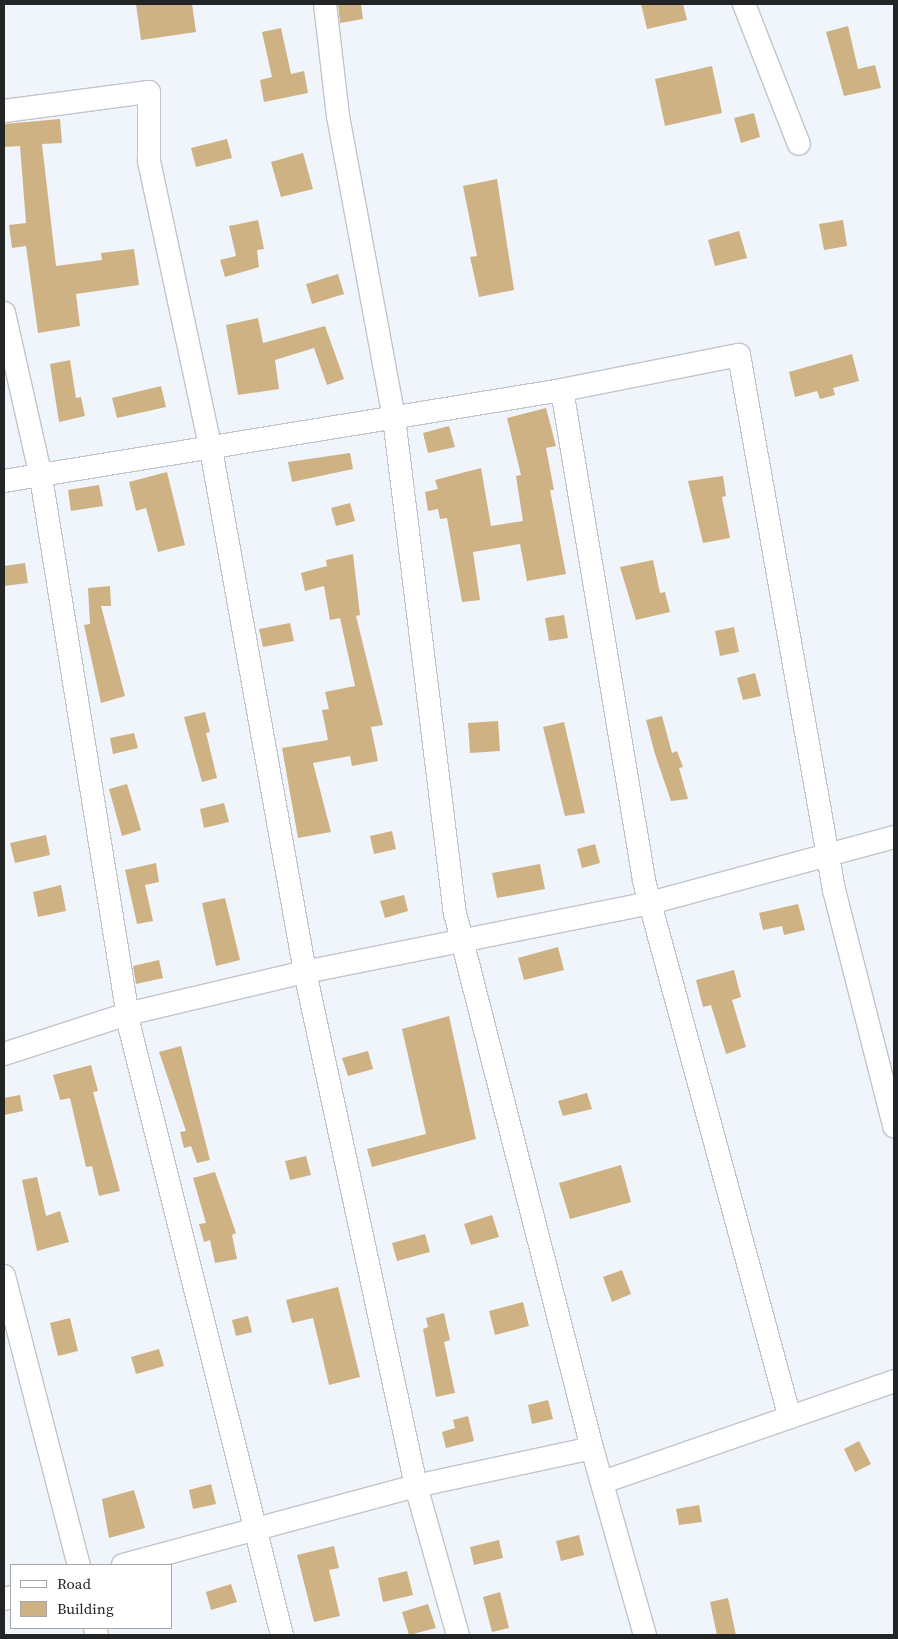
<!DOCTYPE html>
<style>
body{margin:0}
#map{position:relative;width:898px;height:1639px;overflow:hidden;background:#f0f4fb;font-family:"Source Serif 4",serif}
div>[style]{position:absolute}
.building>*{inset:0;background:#cfb283}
.roads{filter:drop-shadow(1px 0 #c1c5cb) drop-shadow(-1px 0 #c1c5cb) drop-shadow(0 1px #c1c5cb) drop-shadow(0 -1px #c1c5cb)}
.minor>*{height:22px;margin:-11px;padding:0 11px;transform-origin:11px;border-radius:11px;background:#fff}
span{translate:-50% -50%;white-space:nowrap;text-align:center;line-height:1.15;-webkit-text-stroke:5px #fff;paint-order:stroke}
.frame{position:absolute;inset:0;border:5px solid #222426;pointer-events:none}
.legend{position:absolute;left:10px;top:1564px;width:162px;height:65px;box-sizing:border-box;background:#fff;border:1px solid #a7a7a8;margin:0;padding:6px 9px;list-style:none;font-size:15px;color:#222426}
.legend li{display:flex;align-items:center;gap:10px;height:25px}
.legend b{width:25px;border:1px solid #a7a7a8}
</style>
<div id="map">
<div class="building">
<div style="clip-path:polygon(136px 4px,192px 4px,196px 32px,141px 40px)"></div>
<div style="clip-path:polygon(338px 4px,361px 4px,363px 19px,340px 23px)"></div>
<div style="clip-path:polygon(641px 4px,683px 4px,687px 20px,647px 29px)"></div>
<div style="clip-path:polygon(848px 26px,858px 69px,875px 65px,881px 88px,844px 96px,826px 32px)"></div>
<div style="clip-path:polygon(281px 28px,291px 74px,304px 71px,308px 93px,264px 102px,260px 80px,272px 77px,262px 32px)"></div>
<div style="clip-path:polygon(712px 66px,722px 113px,665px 126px,655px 79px)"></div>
<div style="clip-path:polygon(754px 113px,760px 137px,741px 143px,734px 118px)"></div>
<div style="clip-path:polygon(60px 119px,62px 143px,42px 144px,56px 266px,102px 260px,101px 253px,134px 249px,139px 285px,76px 294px,80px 326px,38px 333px,26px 246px,12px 248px,9px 225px,26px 223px,20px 146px,4px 147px,4px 124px)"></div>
<div style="clip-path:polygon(227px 139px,232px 158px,196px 167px,191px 148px)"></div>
<div style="clip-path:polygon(303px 153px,313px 189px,281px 197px,271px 162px)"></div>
<div style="clip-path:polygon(497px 179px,514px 290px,479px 297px,470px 257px,477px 256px,463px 186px)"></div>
<div style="clip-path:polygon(258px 220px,264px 249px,257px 250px,259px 267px,225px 277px,220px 260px,236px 256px,229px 226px)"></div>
<div style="clip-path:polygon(843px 220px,847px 246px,824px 250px,819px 224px)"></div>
<div style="clip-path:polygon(739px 231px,747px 258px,715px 266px,708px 240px)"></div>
<div style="clip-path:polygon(338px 274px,344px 294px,312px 304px,306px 284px)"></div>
<div style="clip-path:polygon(258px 318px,263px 343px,325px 326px,344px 379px,327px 385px,314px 348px,275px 360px,279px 389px,238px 395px,226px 325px)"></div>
<div style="clip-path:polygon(852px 354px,859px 381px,833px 388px,835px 395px,820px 399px,817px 391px,795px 397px,789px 372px)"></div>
<div style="clip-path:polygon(70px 360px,76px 398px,81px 397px,85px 416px,59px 422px,50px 364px)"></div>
<div style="clip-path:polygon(161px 386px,166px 407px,117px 418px,112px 398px)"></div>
<div style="clip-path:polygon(546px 408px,556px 446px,546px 448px,554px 490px,550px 490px,566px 574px,527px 581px,520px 544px,473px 552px,480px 600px,462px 602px,447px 518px,440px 519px,438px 509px,428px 511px,425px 492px,438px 489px,435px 480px,481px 468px,491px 526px,523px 521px,516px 476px,521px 475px,507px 418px)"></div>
<div style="clip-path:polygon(449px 426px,455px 447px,428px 453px,423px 433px)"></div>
<div style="clip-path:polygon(350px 453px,353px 469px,292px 482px,288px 462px)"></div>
<div style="clip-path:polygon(167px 472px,185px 545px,158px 552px,146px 508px,136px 511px,129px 482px)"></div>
<div style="clip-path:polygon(723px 476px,726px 496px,722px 497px,730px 538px,703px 543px,688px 481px)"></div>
<div style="clip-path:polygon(99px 485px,103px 506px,71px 511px,68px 490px)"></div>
<div style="clip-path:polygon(350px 503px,355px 521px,336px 526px,331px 508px)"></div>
<div style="clip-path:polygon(353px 554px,360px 615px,356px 616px,383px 725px,371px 727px,378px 761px,352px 766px,350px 756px,313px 763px,331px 832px,298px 838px,282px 748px,328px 740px,322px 710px,329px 709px,325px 692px,355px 686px,340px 618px,330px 620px,324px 586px,305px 591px,301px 573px,327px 566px,326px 560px)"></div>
<div style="clip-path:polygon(653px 560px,660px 593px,665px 592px,670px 612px,636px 620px,620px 567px)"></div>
<div style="clip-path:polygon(25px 563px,28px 583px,4px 586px,4px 566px)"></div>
<div style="clip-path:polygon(110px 586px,111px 606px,101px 606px,125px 696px,101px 703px,84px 625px,90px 624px,88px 588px)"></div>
<div style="clip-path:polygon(564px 615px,568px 638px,549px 641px,545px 618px)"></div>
<div style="clip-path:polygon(290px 623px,294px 641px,263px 647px,259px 629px)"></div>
<div style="clip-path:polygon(734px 627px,739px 652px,720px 656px,715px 631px)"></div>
<div style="clip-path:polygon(755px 673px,761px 696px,743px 700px,737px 678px)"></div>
<div style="clip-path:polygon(205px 712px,210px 732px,206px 733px,217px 778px,202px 782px,184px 717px)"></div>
<div style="clip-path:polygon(662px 716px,672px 753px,677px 751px,683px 767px,679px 768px,688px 799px,671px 801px,655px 754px,646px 720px)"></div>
<div style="clip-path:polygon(498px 721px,500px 751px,470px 753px,468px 723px)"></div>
<div style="clip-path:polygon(564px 722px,585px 813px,565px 816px,543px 727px)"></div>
<div style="clip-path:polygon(134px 733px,138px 748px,113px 754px,110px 738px)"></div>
<div style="clip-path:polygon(127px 784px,141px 830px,122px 836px,109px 789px)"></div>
<div style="clip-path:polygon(224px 803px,229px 822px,204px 828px,200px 809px)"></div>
<div style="clip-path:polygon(392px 831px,396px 849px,374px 854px,370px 836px)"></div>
<div style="clip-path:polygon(46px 835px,50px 855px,15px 863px,10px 843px)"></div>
<div style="clip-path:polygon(595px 844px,600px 863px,582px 868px,577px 849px)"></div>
<div style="clip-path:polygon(156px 863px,159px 882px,145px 885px,153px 921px,137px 924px,125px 870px)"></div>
<div style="clip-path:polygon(540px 864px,545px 889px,497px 898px,492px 873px)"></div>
<div style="clip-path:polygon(61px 885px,66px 911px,38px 917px,33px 892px)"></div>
<div style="clip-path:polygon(404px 895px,408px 911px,385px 918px,380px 901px)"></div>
<div style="clip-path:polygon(225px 898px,240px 960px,216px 966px,202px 903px)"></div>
<div style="clip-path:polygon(798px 904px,805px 930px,784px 935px,782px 926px,763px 930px,759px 913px)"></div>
<div style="clip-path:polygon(558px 947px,564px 970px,524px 980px,518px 958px)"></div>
<div style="clip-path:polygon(159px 960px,163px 978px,136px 984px,133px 966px)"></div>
<div style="clip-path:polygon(734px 970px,741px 997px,732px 1000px,746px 1047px,726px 1054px,711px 1005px,703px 1007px,696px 980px)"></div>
<div style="clip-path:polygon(449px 1016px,476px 1139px,372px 1167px,367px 1149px,426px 1134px,402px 1029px)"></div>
<div style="clip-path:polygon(181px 1046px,210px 1160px,197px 1163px,191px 1146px,184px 1148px,180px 1132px,186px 1131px,159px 1052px)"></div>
<div style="clip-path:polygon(368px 1051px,373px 1069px,348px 1076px,342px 1058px)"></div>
<div style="clip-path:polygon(91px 1065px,98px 1091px,93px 1092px,120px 1191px,99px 1196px,92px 1166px,86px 1167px,70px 1098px,60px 1100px,53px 1075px)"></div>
<div style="clip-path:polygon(587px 1093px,592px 1109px,563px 1116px,558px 1101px)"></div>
<div style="clip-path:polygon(20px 1095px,23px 1111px,4px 1115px,4px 1098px)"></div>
<div style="clip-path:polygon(306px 1156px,311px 1175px,290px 1180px,285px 1161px)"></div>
<div style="clip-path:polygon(621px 1165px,631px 1202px,570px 1219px,559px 1183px)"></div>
<div style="clip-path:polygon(215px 1172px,236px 1233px,232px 1235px,237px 1259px,215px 1263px,210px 1240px,204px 1242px,199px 1224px,206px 1223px,193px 1178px)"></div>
<div style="clip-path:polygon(37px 1177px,46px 1216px,60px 1211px,69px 1242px,37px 1251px,22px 1180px)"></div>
<div style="clip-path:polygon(492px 1215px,499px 1237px,471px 1245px,464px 1224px)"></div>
<div style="clip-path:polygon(425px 1234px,430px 1252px,397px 1261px,392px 1243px)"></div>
<div style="clip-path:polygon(622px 1270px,631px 1294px,612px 1302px,603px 1277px)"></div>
<div style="clip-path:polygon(338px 1287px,360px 1377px,329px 1385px,313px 1318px,292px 1323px,286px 1300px)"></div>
<div style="clip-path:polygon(523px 1302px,529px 1326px,495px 1335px,489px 1311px)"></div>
<div style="clip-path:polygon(444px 1313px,450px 1340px,444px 1342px,455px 1393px,436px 1397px,423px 1329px,428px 1327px,426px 1318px)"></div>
<div style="clip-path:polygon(248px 1316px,252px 1332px,236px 1336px,232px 1320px)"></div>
<div style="clip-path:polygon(70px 1318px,78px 1351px,58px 1356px,50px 1323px)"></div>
<div style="clip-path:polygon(159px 1349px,164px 1366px,136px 1374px,131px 1357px)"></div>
<div style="clip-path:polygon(548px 1400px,553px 1419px,532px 1424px,528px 1405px)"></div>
<div style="clip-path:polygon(468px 1416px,474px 1441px,446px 1448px,442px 1432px,455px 1428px,453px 1420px)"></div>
<div style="clip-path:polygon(859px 1441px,871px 1464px,855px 1472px,844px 1449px)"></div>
<div style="clip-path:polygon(211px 1484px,216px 1504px,193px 1509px,189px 1490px)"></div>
<div style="clip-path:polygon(134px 1490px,145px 1528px,109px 1538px,102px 1499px)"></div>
<div style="clip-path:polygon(699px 1505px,702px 1522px,679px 1525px,676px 1509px)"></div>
<div style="clip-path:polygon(579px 1535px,584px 1555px,561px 1561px,556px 1541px)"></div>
<div style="clip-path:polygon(499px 1540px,503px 1558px,474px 1565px,470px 1547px)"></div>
<div style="clip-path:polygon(334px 1546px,339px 1568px,329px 1570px,340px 1616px,314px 1622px,297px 1555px)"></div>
<div style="clip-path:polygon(407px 1571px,413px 1595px,383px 1602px,378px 1578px)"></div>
<div style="clip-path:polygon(231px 1584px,237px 1602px,211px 1610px,206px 1592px)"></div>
<div style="clip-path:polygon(500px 1592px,509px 1628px,492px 1632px,483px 1597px)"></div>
<div style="clip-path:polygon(728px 1598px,736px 1635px,717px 1635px,710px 1602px)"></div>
<div style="clip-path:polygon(428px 1604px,436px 1628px,409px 1635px,402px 1612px)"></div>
</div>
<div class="roads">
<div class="minor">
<div style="left:325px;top:4px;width:113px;rotate:83.4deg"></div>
<div style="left:338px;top:116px;width:307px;rotate:79.5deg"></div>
<div style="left:394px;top:418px;width:499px;rotate:83deg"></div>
<div style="left:455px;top:913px;width:552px;rotate:75.64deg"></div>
<div style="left:592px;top:1448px;width:194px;rotate:74.2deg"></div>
<div style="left:744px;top:4px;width:150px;rotate:68.6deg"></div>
<div style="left:4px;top:111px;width:146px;rotate:-7.5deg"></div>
<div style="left:149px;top:92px;width:69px;rotate:90deg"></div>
<div style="left:149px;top:161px;width:295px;rotate:77.9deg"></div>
<div style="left:211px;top:449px;width:531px;rotate:79.81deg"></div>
<div style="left:305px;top:972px;width:526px;rotate:77.81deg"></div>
<div style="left:416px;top:1486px;width:155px;rotate:74.3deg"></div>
<div style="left:4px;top:313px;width:168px;rotate:77.3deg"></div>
<div style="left:41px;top:477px;width:559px;rotate:80.84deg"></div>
<div style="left:130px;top:1029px;width:625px;rotate:75.92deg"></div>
<div style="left:562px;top:390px;width:498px;rotate:80.5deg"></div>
<div style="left:644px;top:881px;width:556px;rotate:74.79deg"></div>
<div style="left:4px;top:481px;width:565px;rotate:-9.26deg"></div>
<div style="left:562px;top:390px;width:180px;rotate:-11.2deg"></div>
<div style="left:739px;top:355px;width:543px;rotate:79.93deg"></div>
<div style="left:834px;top:890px;width:244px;rotate:75.7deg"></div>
<div style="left:4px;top:1054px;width:129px;rotate:-18deg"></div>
<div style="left:127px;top:1014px;width:183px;rotate:-13.3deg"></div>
<div style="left:305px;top:972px;width:352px;rotate:-11.3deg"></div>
<div style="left:650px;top:903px;width:253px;rotate:-15.1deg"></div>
<div style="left:4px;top:1276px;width:299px;rotate:75.5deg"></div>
<div style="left:603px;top:1482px;width:308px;rotate:-19.1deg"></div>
<div style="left:123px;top:1565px;width:303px;rotate:-15.1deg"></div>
<div style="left:416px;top:1486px;width:180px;rotate:-12.2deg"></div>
<div style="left:4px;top:1599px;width:7px;rotate:-16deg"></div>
<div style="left:95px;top:1628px;width:7px;rotate:74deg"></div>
</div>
</div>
<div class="frame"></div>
<ul class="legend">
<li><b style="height:6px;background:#fff"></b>Road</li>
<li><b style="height:14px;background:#cfb283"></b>Building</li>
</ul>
</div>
